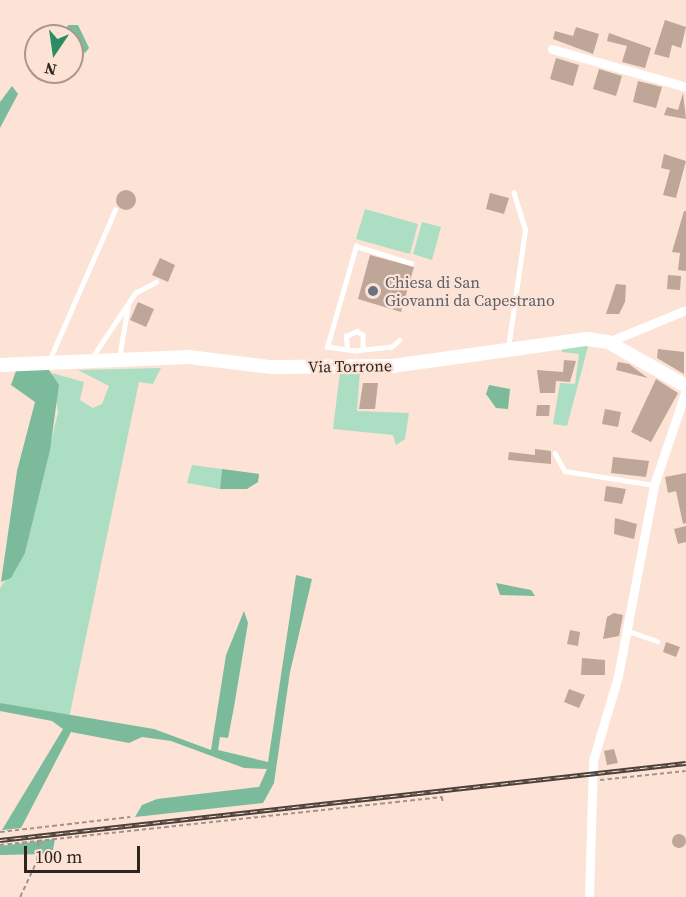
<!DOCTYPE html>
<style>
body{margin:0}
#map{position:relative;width:686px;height:897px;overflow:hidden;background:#fce3d5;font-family:"Source Serif 4",serif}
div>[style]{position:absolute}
.green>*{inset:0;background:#acdec3}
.forest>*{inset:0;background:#7bba9a}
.building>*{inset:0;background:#bea699}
.round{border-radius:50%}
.path>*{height:1.5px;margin-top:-0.75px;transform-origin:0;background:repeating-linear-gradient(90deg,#a59389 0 4.5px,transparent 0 7.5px)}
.service>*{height:4.5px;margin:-2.25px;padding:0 2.25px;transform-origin:2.25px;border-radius:2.25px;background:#fff}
.minor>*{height:9px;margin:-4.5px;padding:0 4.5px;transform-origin:4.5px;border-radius:4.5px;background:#fff}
.secondary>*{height:14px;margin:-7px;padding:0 7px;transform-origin:7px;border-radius:7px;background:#fff}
.rail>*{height:4.5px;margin-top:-2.25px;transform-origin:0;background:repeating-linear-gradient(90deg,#fce3d5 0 7px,#4c413a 0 14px);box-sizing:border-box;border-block:2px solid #4c413a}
.dots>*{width:16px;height:16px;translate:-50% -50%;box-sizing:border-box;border:3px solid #fce3d5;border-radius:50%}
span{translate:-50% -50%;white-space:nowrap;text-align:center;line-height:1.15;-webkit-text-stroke:4.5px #fce3d5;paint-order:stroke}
.worship-label{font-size:16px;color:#5b616d}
.left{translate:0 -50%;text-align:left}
.street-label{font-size:16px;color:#2e2520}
.north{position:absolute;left:24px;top:24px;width:60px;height:60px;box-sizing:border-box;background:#fce3d5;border:2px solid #aa978d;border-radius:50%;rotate:193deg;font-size:16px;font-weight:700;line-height:24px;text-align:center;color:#2e2520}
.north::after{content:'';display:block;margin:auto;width:21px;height:27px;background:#2d8c64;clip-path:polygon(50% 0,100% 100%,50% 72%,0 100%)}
.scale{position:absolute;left:24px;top:846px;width:116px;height:27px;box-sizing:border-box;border:3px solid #2e2520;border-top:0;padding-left:8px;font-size:18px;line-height:21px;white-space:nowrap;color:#2e2520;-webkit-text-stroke:4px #fce3d5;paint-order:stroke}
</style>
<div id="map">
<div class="green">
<div style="clip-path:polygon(365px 209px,418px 224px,410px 254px,356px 239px)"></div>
<div style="clip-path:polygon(422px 222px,441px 227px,432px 260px,413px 254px)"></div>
<div style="clip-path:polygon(589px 343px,567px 426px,553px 424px,560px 383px,575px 384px,579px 354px,562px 352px,563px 344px)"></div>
<div style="clip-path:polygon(161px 368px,153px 384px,139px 382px,69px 718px,0 703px,0 588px,25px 553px,58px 412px,52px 373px,84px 382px,80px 400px,93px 408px,102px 404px,109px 386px,78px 370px)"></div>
<div style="clip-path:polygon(360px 371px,357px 411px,409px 413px,405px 439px,396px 445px,393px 435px,333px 429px,340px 372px)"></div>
<div style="clip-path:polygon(192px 465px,222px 469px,220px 489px,187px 483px)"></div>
</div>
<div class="forest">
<div style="clip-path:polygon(68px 25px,78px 25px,89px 48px,85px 53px,72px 43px,72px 36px,64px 36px)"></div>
<div style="clip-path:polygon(12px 86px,18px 94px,0 128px,0 102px)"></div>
<div style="clip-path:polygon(47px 367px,59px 385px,50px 450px,25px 553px,11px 578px,1px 582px,17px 471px,35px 402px,11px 385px,17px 368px)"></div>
<div style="clip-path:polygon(489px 385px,510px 389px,508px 409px,496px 408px,486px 394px)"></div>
<div style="clip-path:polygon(222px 469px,259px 474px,258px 482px,247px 489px,220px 489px)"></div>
<div style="clip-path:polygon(296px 575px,312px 579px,290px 672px,274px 783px,263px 803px,135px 817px,142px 805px,157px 799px,259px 787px,267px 769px,244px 768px,171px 741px,142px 737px,129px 743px,71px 732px,21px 828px,2px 830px,63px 729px,52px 721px,0 711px,0 703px,154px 729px,211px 750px,226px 655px,244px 611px,248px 623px,234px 707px,228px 738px,220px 737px,218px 750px,268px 762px)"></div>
<div style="clip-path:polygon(496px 583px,531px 590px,535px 596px,500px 595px)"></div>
<div style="clip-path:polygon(55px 839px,53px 850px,44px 854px,0 855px,0 846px)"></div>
</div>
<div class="building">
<div style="clip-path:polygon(665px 20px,686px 27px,681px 48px,672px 45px,669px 58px,654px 54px)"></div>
<div style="clip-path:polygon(576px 27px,599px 34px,593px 54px,553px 39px,555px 31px,573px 36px)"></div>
<div style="clip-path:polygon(609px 33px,651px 48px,645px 68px,622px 62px,627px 46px,607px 41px)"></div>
<div style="clip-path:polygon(556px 58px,579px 65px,573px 86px,550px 79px)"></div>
<div style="clip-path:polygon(599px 69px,622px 76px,616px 96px,593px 89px)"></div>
<div style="clip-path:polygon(638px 81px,662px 87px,656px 108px,633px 102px)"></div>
<div style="clip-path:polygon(683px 93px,686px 119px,664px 115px,667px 107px,678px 110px)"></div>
<div style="clip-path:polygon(664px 154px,686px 161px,676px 198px,663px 195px,670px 170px,661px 168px)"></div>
<div class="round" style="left:116px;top:190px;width:20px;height:20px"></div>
<div style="clip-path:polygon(490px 193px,509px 198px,504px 214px,486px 209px)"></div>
<div style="clip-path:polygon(684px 211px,686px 211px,686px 271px,678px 270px,680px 253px,672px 252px)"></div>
<div style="clip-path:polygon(370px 255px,414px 267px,401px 312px,358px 299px)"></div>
<div style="clip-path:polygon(160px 258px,175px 265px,168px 282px,152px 275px)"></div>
<div style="clip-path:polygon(668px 275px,681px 276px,680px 290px,667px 289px)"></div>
<div style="clip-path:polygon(616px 284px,626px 285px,625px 302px,619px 314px,606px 314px)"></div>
<div style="clip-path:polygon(138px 302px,154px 309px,146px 327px,130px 320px)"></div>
<div style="clip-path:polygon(658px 349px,684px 352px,684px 374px,657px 358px)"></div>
<div style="clip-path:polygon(564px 360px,576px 361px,570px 382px,556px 381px,555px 393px,540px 393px,537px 370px,563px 372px)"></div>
<div style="clip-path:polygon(618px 362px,629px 364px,648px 378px,616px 370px)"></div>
<div style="clip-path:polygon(656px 379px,678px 393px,651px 442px,631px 432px)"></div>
<div style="clip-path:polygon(363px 383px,378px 383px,375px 409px,359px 409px)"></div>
<div style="clip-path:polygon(537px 405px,550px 405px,549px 416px,536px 416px)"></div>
<div style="clip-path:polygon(605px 409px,621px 412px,618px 427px,602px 424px)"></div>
<div style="clip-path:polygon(535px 449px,551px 451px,551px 464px,508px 460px,509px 452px,535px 455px)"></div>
<div style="clip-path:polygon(613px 457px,649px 461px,646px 477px,611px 473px)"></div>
<div style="clip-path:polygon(686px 473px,686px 523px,683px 524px,676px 491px,668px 493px,665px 477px)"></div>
<div style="clip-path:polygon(606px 486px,626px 489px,622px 504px,604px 501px)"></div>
<div style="clip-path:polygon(615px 518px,637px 524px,634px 539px,614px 534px)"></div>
<div style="clip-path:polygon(686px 526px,686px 542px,678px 544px,674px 529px)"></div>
<div style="clip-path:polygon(614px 613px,623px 615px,619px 636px,603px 639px,607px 617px)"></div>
<div style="clip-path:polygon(570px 630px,580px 632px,578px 646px,567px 644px)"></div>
<div style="clip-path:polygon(666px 642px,680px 647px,676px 657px,663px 652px)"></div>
<div style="clip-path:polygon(582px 658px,605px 660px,605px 675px,581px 675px)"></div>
<div style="clip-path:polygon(569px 689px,585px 695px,579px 708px,564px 702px)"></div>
<div style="clip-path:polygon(614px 749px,618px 763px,607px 765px,604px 751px)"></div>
<div class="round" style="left:672px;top:834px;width:14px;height:14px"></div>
</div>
<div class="path">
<div style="left:600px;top:780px;width:86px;rotate:-6deg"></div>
<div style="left:0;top:832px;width:131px;rotate:-6.6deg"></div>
<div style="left:0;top:845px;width:445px;rotate:-6.2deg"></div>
<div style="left:442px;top:797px;width:5px;rotate:79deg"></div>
<div style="left:20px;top:897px;width:40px;rotate:-65deg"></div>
<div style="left:37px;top:861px;width:20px;rotate:-87deg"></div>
</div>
<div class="service">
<div style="left:400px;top:340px;width:11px;rotate:139deg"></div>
<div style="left:392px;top:347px;width:37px;rotate:174deg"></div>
<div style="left:355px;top:351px;width:28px;rotate:-172deg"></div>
<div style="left:327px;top:347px;width:105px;rotate:-74deg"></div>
<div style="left:356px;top:246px;width:58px;rotate:17.2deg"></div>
<div style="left:347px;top:348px;width:12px;rotate:-95deg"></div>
<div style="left:346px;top:336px;width:12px;rotate:-24deg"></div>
<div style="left:357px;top:331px;width:7px;rotate:34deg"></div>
<div style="left:363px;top:335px;width:13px;rotate:90deg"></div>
<div style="left:508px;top:348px;width:119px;rotate:-81.8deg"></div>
<div style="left:525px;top:230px;width:39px;rotate:-107deg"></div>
<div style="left:119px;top:358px;width:54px;rotate:-80.4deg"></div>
<div style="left:91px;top:359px;width:79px;rotate:-56.3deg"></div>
<div style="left:135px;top:293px;width:24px;rotate:-28deg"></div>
<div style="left:49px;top:361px;width:165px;rotate:-66.4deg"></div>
<div style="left:555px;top:453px;width:21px;rotate:61deg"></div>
<div style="left:565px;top:471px;width:90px;rotate:8.9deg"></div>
<div style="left:628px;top:631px;width:31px;rotate:19deg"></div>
</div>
<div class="minor">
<div style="left:552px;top:49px;width:139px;rotate:15.8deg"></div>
<div style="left:608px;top:342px;width:84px;rotate:-22.3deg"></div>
<div style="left:589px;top:897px;width:136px;rotate:-88.3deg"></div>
<div style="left:593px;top:761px;width:89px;rotate:-73.6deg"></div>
<div style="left:618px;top:676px;width:194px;rotate:-79.3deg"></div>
<div style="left:654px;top:485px;width:100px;rotate:-71.4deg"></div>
</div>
<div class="secondary">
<div style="left:0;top:365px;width:189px;rotate:-2.4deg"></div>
<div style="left:189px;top:357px;width:83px;rotate:7deg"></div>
<div style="left:271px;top:367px;width:121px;rotate:-0.5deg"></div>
<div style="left:392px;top:366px;width:197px;rotate:-7.9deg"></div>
<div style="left:587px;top:339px;width:21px;rotate:8deg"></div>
<div style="left:608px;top:342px;width:90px;rotate:29.4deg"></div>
</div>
<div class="rail">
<div style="left:0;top:840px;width:690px;rotate:-6.4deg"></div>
</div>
<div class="dots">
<div style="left:373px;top:291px;background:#6b7280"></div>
</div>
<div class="worship-label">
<span class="left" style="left:385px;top:291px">Chiesa di San<br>Giovanni da Capestrano</span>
</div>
<div class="street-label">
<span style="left:350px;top:366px;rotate:-1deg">Via Torrone</span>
</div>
<div class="north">N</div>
<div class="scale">100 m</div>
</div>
